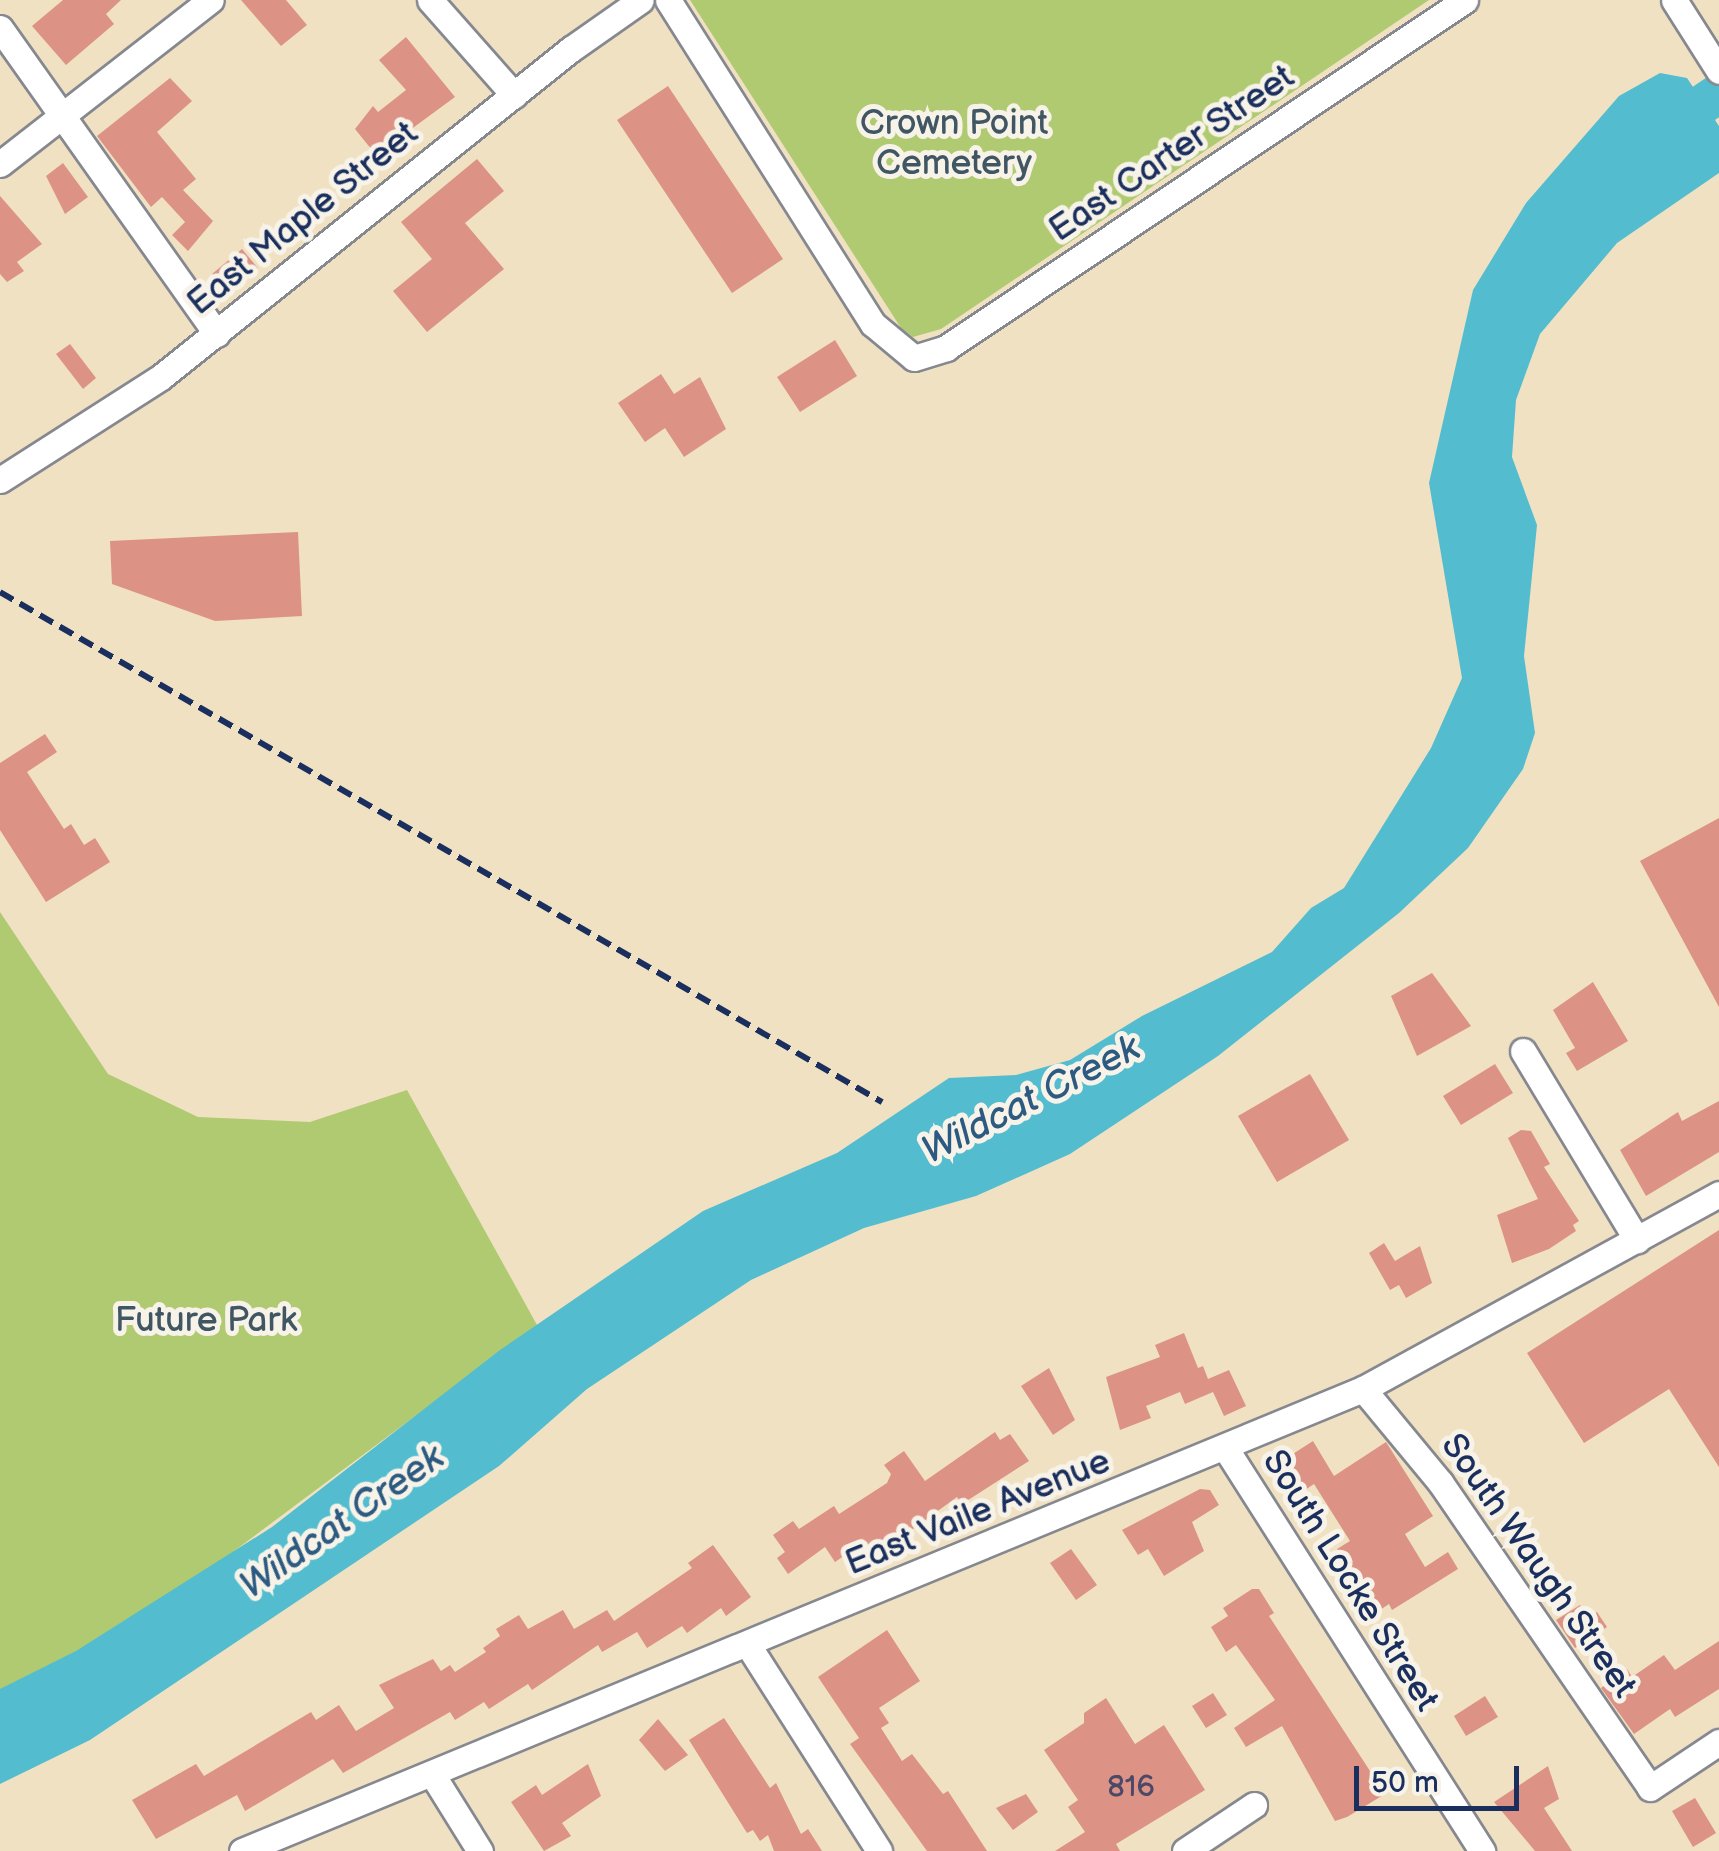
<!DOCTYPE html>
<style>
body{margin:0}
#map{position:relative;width:1719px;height:1851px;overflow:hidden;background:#f0e1c3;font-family:"Balsamiq Sans",sans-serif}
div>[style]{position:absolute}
.green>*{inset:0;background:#afca71}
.water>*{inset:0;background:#53bdcf}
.river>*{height:40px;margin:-20px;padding:0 20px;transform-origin:20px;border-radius:20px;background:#53bdcf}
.building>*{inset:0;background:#dc9385}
.roads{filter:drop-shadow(2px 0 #868890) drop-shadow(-2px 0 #868890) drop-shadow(0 2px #868890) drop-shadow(0 -2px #868890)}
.minor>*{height:25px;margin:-12.5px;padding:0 12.5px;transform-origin:12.5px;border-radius:12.5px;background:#fff}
.rail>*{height:6px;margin-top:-3px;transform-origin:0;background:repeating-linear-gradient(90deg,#1b2f5e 0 15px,transparent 0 23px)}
span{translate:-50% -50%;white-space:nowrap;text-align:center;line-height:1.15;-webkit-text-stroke:10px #f7f3e8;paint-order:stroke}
.number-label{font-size:30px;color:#4b4868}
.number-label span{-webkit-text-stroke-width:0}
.park-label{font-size:35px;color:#405663}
.street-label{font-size:35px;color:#1b2f5e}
.water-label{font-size:38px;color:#2c5a80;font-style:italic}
.scale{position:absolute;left:1354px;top:1766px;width:165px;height:45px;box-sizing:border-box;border:5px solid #1b2f5e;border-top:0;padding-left:12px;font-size:30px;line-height:35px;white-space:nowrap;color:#1b2f5e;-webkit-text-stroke:8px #f7f3e8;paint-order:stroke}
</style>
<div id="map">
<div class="green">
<div style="clip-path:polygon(690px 0,1429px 0,941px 329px,913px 337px,901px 328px)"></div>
<div style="clip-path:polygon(0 912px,108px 1074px,198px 1117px,310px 1122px,407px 1090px,537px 1325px,88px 1660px,0 1690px)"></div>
</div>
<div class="water">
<div style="clip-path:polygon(1660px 73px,1687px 78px,1719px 126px,1719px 173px,1617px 243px,1540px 334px,1516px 400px,1512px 457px,1537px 525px,1524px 656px,1535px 733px,1523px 769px,1468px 848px,1399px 913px,1218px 1056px,1070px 1154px,976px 1196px,864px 1228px,751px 1280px,587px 1389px,499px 1466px,90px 1740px,0 1784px,0 1689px,76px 1651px,272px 1527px,500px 1350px,703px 1211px,837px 1153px,949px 1078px,1016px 1075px,1070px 1060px,1142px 1016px,1272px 952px,1311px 908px,1344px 888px,1431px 748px,1462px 678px,1429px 483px,1473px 290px,1526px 203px,1619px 96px)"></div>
</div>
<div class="river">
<div style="left:1660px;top:133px;width:71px;rotate:-34.1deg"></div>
</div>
<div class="building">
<div style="clip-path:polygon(63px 0,121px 0,106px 14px,114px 24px,66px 65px,32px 26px)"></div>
<div style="clip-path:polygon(241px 0,286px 0,307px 25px,281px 46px)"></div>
<div style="clip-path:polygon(406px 37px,455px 97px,376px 155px,355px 129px,373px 106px,378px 112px,406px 90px,379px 60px)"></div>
<div style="clip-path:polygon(170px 78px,192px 101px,157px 132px,196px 179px,183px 190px,213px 221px,188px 251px,172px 235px,185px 222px,162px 197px,151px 207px,97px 136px)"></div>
<div style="clip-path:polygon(668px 86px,783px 259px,732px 293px,617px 120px)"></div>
<div style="clip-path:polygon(477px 159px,504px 191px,465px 223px,504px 269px,427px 332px,393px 291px,432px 259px,401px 222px)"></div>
<div style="clip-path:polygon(63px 163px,88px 197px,65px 214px,46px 176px)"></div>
<div style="clip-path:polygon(0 196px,42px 244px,17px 262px,24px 271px,7px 282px,0 274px)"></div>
<div style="clip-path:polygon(242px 249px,258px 268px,228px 293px,212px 274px)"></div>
<div style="clip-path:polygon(835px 340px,857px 376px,800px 412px,777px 377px)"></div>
<div style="clip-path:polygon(70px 344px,96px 378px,83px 389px,56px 354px)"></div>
<div style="clip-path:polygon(661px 374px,674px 394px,700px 377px,726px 429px,684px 457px,665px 428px,645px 442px,618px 403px)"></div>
<div style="clip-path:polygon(298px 532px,302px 616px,215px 621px,112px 584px,110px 541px)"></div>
<div style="clip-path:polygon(45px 734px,57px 752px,27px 772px,64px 829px,71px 824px,84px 845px,95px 838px,110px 862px,46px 902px,0 830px,0 763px)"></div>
<div style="clip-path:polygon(1719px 818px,1719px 1007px,1640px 861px)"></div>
<div style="clip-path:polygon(1432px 973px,1471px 1026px,1417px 1056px,1391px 996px)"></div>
<div style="clip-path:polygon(1593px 982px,1628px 1041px,1577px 1071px,1566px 1053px,1575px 1048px,1553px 1010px)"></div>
<div style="clip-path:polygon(1495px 1064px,1513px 1093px,1461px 1125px,1443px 1096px)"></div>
<div style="clip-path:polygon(1310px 1074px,1349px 1140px,1277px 1182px,1238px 1116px)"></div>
<div style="clip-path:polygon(1719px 1101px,1719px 1152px,1646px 1196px,1620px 1150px,1678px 1112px,1682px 1121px)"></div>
<div style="clip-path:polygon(1521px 1130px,1531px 1131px,1550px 1164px,1544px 1167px,1579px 1221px,1573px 1225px,1576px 1231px,1549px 1249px,1512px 1263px,1497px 1215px,1538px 1199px,1508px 1138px)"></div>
<div style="clip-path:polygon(1719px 1230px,1719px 1467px,1669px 1389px,1584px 1443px,1527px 1353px)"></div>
<div style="clip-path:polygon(1384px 1243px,1395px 1261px,1420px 1246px,1432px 1283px,1406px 1298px,1399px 1285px,1390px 1290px,1369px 1253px)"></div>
<div style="clip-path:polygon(1184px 1333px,1198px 1368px,1203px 1366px,1208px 1379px,1229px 1370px,1246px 1406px,1224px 1416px,1213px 1392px,1185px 1404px,1180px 1392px,1146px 1406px,1151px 1418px,1120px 1430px,1106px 1377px,1160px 1357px,1155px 1345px)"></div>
<div style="clip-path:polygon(1049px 1368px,1075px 1420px,1053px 1435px,1021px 1386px)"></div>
<div style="clip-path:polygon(995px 1432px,1000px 1440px,1010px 1434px,1029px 1461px,962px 1504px,957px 1497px,876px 1556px,866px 1541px,835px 1562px,825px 1547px,788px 1574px,777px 1558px,785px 1552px,773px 1535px,793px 1521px,799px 1529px,834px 1506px,839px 1514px,887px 1483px,891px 1474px,884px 1465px,904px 1451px,925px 1481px)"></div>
<div style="clip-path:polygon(1313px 1441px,1334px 1476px,1386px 1442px,1433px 1516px,1405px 1534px,1425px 1567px,1448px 1552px,1458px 1569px,1392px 1610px,1389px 1604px,1377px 1612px,1337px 1549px,1350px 1541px,1314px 1484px,1290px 1500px,1271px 1468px)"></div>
<div style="clip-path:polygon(1200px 1489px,1210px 1490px,1219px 1505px,1192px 1522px,1204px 1551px,1164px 1576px,1148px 1549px,1138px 1555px,1122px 1530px)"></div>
<div style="clip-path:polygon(713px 1545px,751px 1597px,726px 1616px,721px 1608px,687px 1633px,682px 1626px,647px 1648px,637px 1632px,602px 1652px,598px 1645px,532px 1690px,528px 1684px,489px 1709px,484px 1702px,455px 1720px,450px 1712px,343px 1773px,333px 1759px,245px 1811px,237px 1795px,156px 1839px,132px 1800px,196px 1764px,204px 1776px,311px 1712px,316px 1720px,339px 1705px,356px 1731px,394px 1708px,379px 1685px,433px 1659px,441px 1671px,450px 1665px,455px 1672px,486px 1652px,483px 1648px,500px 1636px,496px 1629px,519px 1615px,528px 1629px,563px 1610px,574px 1629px,607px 1610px,614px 1621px,692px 1568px,688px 1563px)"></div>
<div style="clip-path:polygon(1071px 1549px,1097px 1585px,1076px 1600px,1050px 1563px)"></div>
<div style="clip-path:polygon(1252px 1589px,1259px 1589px,1274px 1613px,1269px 1616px,1385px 1794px,1347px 1817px,1335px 1821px,1282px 1726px,1246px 1747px,1234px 1728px,1275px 1700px,1236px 1645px,1226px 1652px,1211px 1627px,1228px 1616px,1223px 1608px)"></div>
<div style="clip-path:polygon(1580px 1605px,1589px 1618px,1597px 1612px,1607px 1627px,1575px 1648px,1556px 1620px)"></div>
<div style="clip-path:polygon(887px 1630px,920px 1681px,879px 1708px,889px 1723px,881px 1728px,902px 1761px,912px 1754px,943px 1794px,948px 1791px,987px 1851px,927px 1851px,850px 1744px,859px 1738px,818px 1677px)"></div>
<div style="clip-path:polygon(1719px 1641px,1719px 1689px,1675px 1717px,1670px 1709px,1634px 1734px,1601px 1688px,1627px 1669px,1632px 1677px,1664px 1655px,1675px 1670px)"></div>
<div style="clip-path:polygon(1213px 1693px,1227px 1715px,1206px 1728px,1192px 1706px)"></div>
<div style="clip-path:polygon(1485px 1696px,1498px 1717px,1466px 1736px,1454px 1716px)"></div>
<div style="clip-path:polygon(1106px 1698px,1135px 1744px,1164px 1725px,1205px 1790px,1116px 1844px,1120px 1851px,1055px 1851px,1085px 1832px,1068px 1807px,1078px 1800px,1044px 1750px,1084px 1723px,1084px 1713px)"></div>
<div style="clip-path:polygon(724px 1718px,770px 1788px,776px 1783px,801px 1834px,808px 1829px,822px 1851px,774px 1851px,768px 1835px,760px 1841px,753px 1830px,747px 1833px,689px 1740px)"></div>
<div style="clip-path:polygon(658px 1719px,688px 1755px,665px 1771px,639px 1740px)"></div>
<div style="clip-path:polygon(588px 1764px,601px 1796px,562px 1823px,571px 1836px,544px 1851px,511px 1802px,536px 1785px,542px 1795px)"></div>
<div style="clip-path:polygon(1548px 1766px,1559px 1799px,1544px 1808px,1572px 1851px,1535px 1851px,1494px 1802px)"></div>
<div style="clip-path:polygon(1026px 1794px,1038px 1812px,1013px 1830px,996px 1808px)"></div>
<div style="clip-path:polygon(1695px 1798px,1716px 1833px,1693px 1847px,1672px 1811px)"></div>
</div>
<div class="roads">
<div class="minor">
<div style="left:430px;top:0;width:127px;rotate:48.5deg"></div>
<div style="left:668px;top:0;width:383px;rotate:57.7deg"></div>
<div style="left:873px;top:324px;width:53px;rotate:39.7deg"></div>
<div style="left:914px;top:358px;width:34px;rotate:-17deg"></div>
<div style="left:946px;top:348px;width:625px;rotate:-33.84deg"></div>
<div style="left:1674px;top:0;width:84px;rotate:57.6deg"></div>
<div style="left:0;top:28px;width:375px;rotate:54.7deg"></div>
<div style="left:0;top:164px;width:267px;rotate:-37.9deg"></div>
<div style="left:0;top:480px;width:191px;rotate:-32.6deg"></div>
<div style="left:161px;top:377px;width:525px;rotate:-38.66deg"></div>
<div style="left:571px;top:49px;width:85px;rotate:-35deg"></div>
<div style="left:1523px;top:1051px;width:221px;rotate:58.9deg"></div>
<div style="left:1363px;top:1389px;width:121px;rotate:50.4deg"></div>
<div style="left:1440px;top:1482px;width:371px;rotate:55.5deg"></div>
<div style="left:1650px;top:1788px;width:83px;rotate:-33.7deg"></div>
<div style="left:1226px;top:1449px;width:477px;rotate:57.5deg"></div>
<div style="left:748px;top:1645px;width:244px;rotate:57.5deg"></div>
<div style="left:432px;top:1774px;width:91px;rotate:58.1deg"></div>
<div style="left:242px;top:1851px;width:1212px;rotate:-22.4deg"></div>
<div style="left:1363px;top:1389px;width:406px;rotate:-28.7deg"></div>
<div style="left:1185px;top:1851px;width:83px;rotate:-33.7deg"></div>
</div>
</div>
<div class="rail">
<div style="left:0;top:592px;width:1019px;rotate:30.04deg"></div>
</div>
<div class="number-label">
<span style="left:1131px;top:1787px">816</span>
</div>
<div class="park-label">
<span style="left:954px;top:144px">Crown Point<br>Cemetery</span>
<span style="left:206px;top:1321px">Future Park</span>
</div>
<div class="street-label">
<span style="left:1172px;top:154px;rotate:-34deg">East Carter Street</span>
<span style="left:303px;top:219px;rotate:-39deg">East Maple Street</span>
<span style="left:978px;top:1513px;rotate:-22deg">East Vaile Avenue</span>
<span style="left:1538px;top:1566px;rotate:55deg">South Waugh Street</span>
<span style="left:1350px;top:1581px;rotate:58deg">South Locke Street</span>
</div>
<div class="water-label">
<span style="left:1031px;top:1100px;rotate:-27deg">Wildcat Creek</span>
<span style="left:342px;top:1522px;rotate:-35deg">Wildcat Creek</span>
</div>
<div class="scale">50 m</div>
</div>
